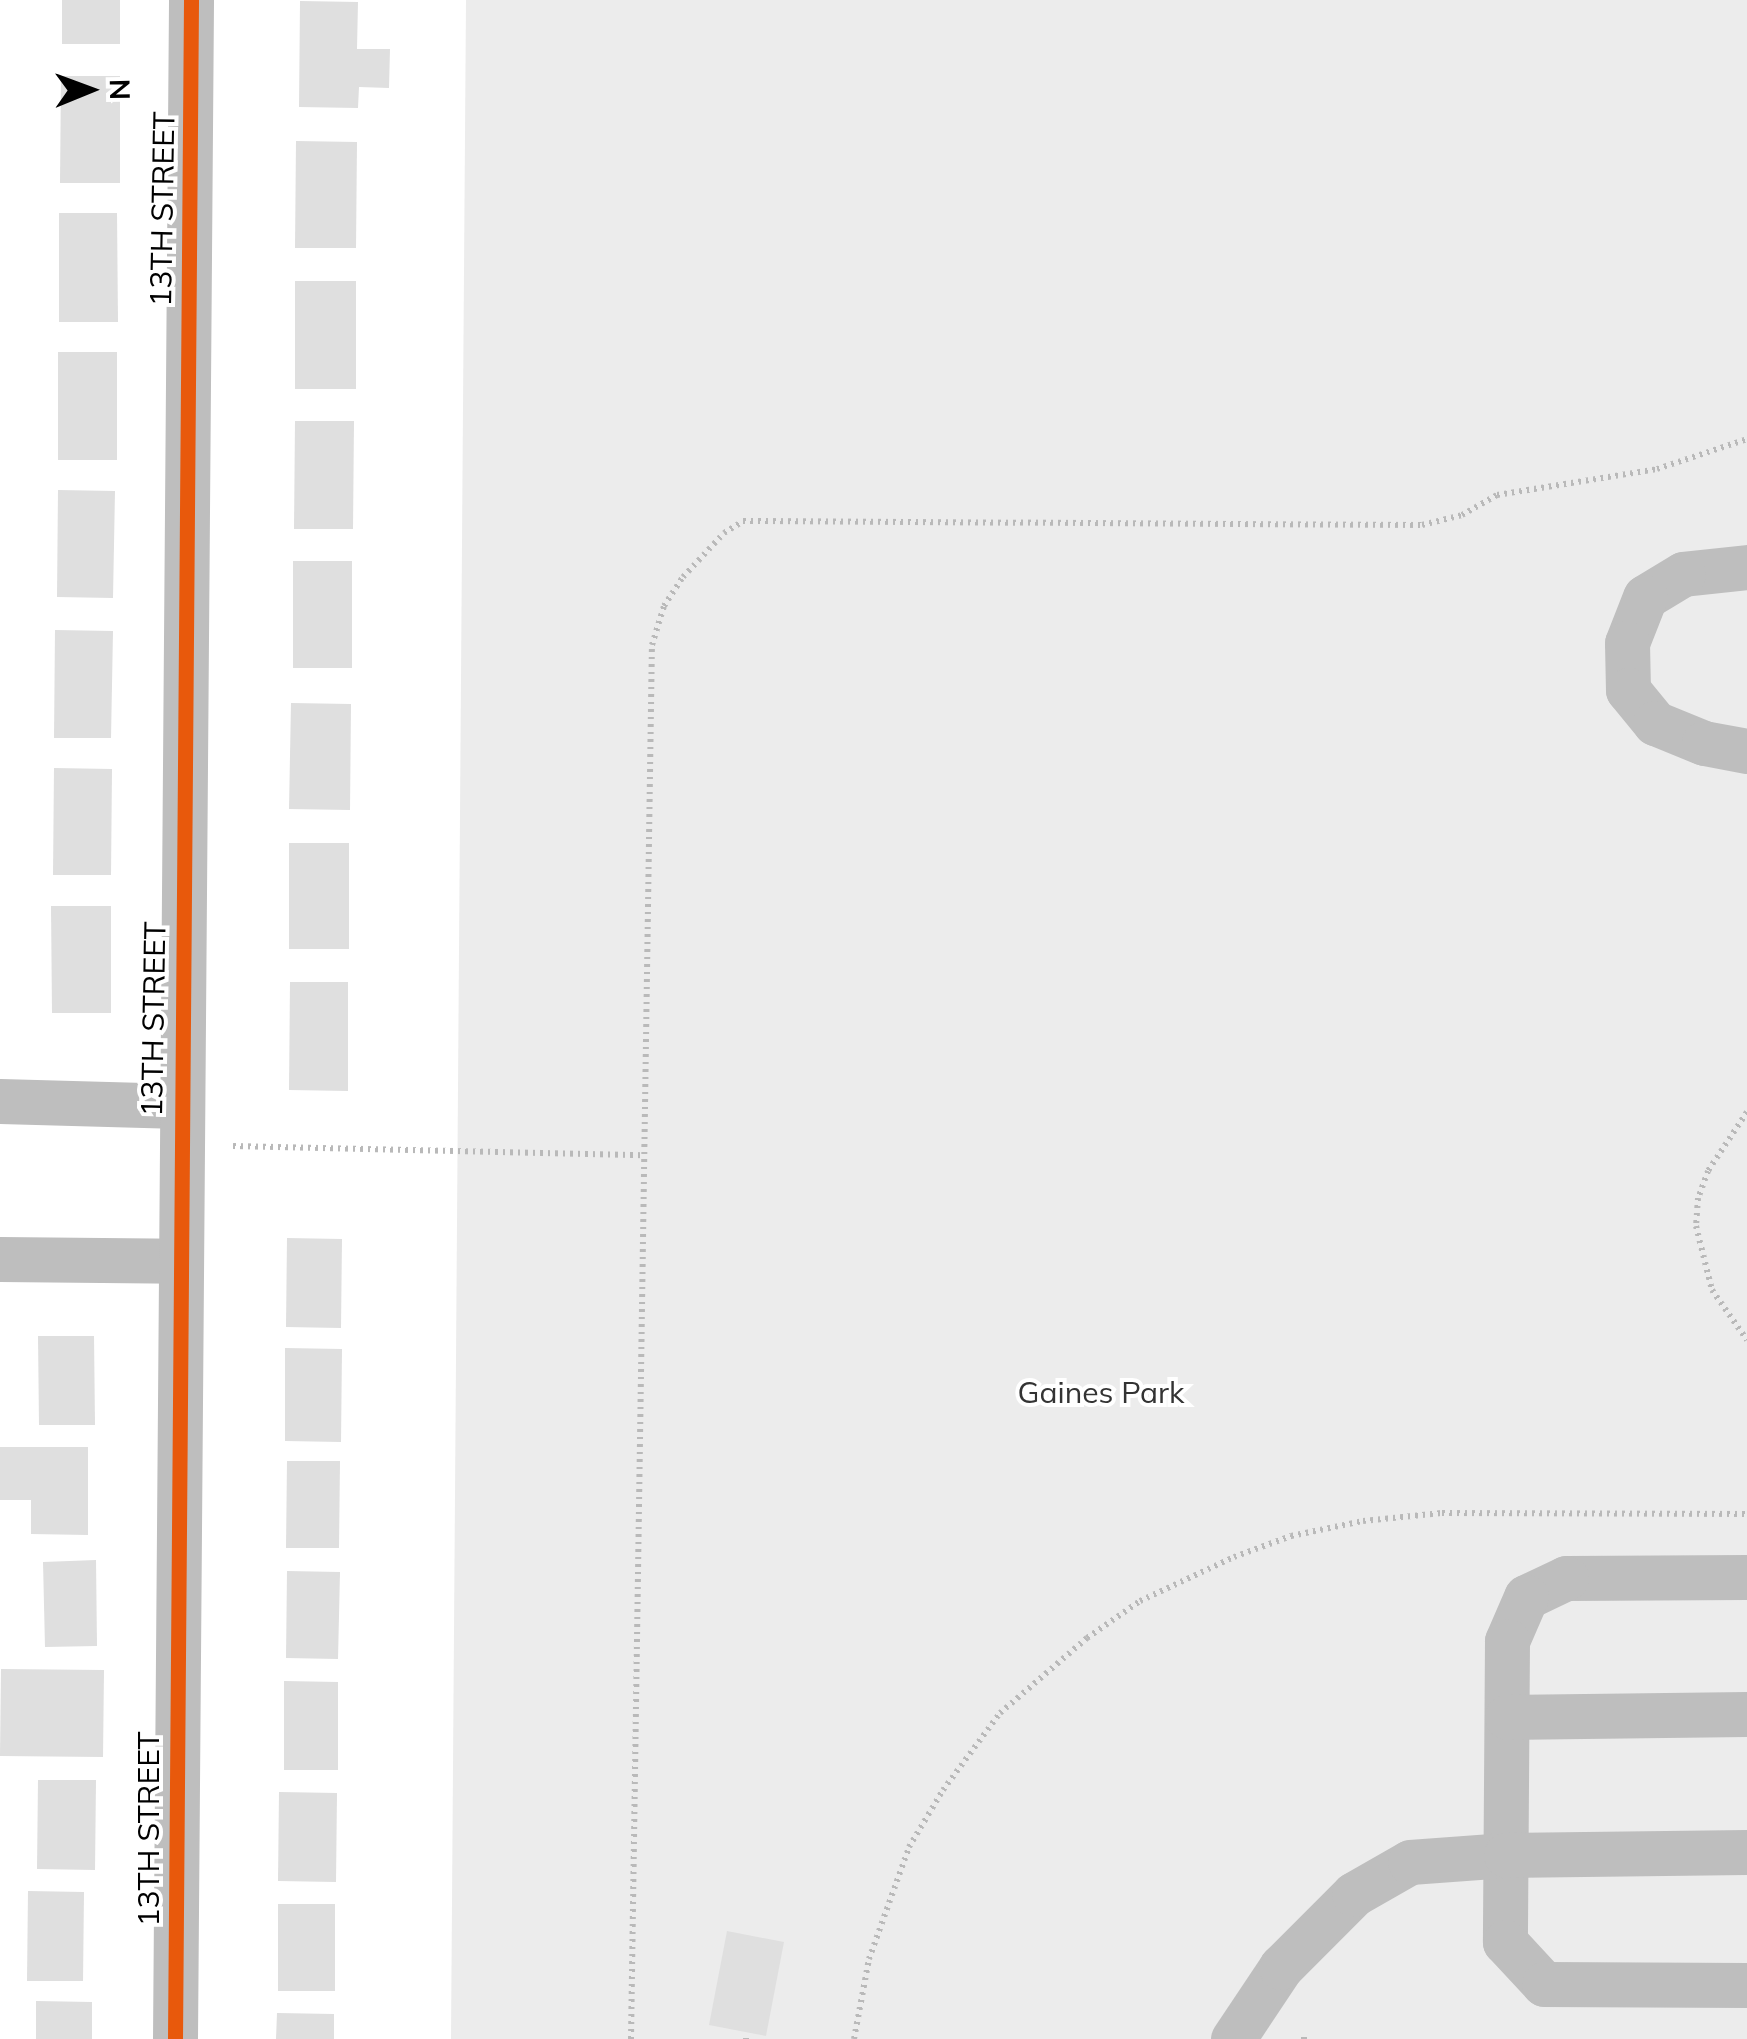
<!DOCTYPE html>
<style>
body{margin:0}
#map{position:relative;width:1747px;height:2039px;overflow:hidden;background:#fff;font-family:Mulish,sans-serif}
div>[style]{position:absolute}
.green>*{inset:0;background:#ececec}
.building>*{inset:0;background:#dfdfdf}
.path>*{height:6px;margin-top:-3px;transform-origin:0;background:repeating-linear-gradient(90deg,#b9b9b9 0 2.5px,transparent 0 7.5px)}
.minor>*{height:45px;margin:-22.5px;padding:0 22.5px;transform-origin:22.5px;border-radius:22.5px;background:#bebebe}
.cycleway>*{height:15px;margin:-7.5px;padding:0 7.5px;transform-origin:7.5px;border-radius:7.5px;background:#e8590c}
span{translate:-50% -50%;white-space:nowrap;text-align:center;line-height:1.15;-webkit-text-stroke:8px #fff;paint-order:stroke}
.street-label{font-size:30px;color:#000}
.park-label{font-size:30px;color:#333}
.north{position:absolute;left:40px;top:40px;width:100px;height:100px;-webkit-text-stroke:8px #fff;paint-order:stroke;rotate:89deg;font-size:28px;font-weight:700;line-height:40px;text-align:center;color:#000}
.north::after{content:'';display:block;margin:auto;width:35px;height:45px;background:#000;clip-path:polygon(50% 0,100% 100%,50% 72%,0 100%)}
</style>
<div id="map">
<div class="green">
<div style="clip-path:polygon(466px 0,1747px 0,1747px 2039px,451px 2039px)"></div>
</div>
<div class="building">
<div style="clip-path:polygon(62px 0,120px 0,120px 44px,62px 44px)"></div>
<div style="clip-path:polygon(300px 1px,358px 2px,357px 49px,390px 49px,389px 88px,359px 87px,358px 108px,299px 107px)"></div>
<div style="clip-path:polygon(61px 76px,120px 76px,120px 183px,60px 183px)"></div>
<div style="clip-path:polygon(296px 141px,357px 142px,356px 248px,295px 248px)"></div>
<div style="clip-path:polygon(59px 213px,117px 213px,118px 322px,59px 322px)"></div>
<div style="clip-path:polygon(295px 281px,356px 281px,356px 389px,295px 389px)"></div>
<div style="clip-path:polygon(58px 352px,117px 352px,117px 460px,58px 460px)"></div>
<div style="clip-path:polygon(295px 421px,354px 421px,353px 529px,294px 529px)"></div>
<div style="clip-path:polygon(58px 490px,115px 491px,113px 598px,57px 597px)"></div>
<div style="clip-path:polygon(293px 561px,352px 561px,352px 668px,293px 668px)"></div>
<div style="clip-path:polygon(55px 630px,113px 631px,111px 738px,54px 738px)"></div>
<div style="clip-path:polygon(291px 703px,351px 704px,350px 810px,289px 809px)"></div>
<div style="clip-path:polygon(54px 768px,112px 769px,111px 875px,53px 875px)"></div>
<div style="clip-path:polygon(289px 843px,349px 843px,349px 949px,289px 949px)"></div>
<div style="clip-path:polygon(51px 906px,111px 906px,111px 1013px,52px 1013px)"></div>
<div style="clip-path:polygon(290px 982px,348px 982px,348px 1091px,289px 1090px)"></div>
<div style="clip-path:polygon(287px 1238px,342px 1239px,341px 1328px,286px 1327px)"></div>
<div style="clip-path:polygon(38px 1336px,94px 1336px,95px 1425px,39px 1425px)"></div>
<div style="clip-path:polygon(285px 1348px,342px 1349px,341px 1442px,285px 1441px)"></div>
<div style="clip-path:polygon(0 1447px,88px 1447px,88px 1535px,31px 1534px,31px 1500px,0 1500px)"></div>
<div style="clip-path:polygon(287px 1461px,340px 1461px,339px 1548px,286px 1548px)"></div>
<div style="clip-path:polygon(96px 1560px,97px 1646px,45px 1647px,43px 1562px)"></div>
<div style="clip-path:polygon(287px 1571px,340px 1572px,338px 1659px,286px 1658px)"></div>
<div style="clip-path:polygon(1px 1669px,104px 1670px,103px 1757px,0 1756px)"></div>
<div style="clip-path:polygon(284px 1681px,338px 1682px,338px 1770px,284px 1770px)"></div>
<div style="clip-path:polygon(38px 1780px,96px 1780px,95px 1870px,37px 1869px)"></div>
<div style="clip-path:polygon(279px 1792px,337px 1793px,336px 1882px,278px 1881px)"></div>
<div style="clip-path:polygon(28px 1891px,84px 1892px,83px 1981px,27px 1981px)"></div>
<div style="clip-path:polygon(278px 1904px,335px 1904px,335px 1991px,278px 1991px)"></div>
<div style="clip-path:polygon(727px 1931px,784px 1942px,766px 2036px,709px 2025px)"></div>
<div style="clip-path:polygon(36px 2001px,92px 2002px,92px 2039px,36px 2039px)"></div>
<div style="clip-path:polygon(277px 2013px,334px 2014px,334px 2039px,276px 2039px)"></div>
</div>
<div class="path">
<div style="left:1747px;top:1112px;width:71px;rotate:123.5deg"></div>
<div style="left:1708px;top:1171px;width:29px;rotate:110deg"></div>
<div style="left:1698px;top:1198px;width:28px;rotate:94deg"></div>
<div style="left:1696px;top:1226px;width:66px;rotate:76deg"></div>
<div style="left:1712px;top:1290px;width:61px;rotate:55deg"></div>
<div style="left:233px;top:1146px;width:411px;rotate:1.3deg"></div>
<div style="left:631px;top:2039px;width:1394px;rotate:-89.14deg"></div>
<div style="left:652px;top:645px;width:41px;rotate:-72.9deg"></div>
<div style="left:664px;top:606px;width:35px;rotate:-57deg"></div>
<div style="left:683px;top:577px;width:60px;rotate:-47deg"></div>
<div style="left:724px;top:533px;width:22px;rotate:-32deg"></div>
<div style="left:743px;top:521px;width:679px;rotate:0.34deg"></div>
<div style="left:1422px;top:525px;width:41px;rotate:-14deg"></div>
<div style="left:1462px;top:515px;width:40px;rotate:-29.7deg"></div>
<div style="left:1497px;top:495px;width:162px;rotate:-9.2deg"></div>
<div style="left:1657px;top:469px;width:95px;rotate:-18.4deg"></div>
<div style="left:746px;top:2039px;width:1px;rotate:-90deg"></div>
<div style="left:854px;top:2039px;width:81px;rotate:-79.4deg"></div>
<div style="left:869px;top:1959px;width:119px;rotate:-70.3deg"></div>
<div style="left:909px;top:1847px;width:66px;rotate:-59.2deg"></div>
<div style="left:943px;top:1790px;width:96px;rotate:-53.5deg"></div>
<div style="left:1000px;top:1713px;width:115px;rotate:-40.8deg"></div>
<div style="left:1087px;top:1638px;width:65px;rotate:-34.9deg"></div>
<div style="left:1140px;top:1601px;width:104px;rotate:-25.1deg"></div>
<div style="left:1234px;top:1557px;width:61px;rotate:-20.2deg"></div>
<div style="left:1291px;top:1536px;width:74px;rotate:-11.8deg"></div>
<div style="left:1363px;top:1521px;width:79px;rotate:-5.8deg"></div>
<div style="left:1442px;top:1513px;width:305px;rotate:0.2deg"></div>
<div style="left:1304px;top:2039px;width:5px;rotate:-90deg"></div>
</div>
<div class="minor">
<div style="left:1747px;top:567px;width:64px;rotate:173.8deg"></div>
<div style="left:1683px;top:574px;width:44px;rotate:148.8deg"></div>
<div style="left:1645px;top:597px;width:49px;rotate:111.4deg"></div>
<div style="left:1627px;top:643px;width:47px;rotate:88.8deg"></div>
<div style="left:1628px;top:690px;width:43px;rotate:50.7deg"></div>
<div style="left:1655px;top:723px;width:53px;rotate:22.2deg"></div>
<div style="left:1704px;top:743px;width:44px;rotate:10.5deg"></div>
<div style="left:0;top:1101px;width:180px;rotate:1.6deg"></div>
<div style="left:0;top:1259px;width:178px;rotate:0.6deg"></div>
<div style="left:1747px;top:1577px;width:181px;rotate:179.7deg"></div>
<div style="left:1566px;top:1578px;width:44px;rotate:154.6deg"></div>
<div style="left:1526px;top:1597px;width:48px;rotate:113.4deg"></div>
<div style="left:1507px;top:1641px;width:301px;rotate:90.4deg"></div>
<div style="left:1505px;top:1942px;width:57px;rotate:47.1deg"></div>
<div style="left:1544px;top:1984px;width:203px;rotate:0.3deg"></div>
<div style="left:1507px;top:1717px;width:240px;rotate:-0.7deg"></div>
<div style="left:175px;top:2039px;width:2039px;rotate:-89.55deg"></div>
<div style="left:1233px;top:2039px;width:87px;rotate:-56.3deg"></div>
<div style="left:1281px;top:1967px;width:103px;rotate:-45deg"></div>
<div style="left:1354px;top:1894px;width:64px;rotate:-29.7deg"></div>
<div style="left:1410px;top:1862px;width:96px;rotate:-4.2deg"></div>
<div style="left:1506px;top:1855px;width:241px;rotate:-0.7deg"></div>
</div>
<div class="cycleway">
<div style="left:175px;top:2039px;width:2039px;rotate:-89.55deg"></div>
</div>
<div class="street-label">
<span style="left:162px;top:209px;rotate:-89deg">13TH STREET</span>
<span style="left:153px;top:1019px;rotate:-89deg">13TH STREET</span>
<span style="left:148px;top:1829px;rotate:-90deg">13TH STREET</span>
</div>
<div class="park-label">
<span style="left:1101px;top:1392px">Gaines Park</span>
</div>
<div class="north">N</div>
</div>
